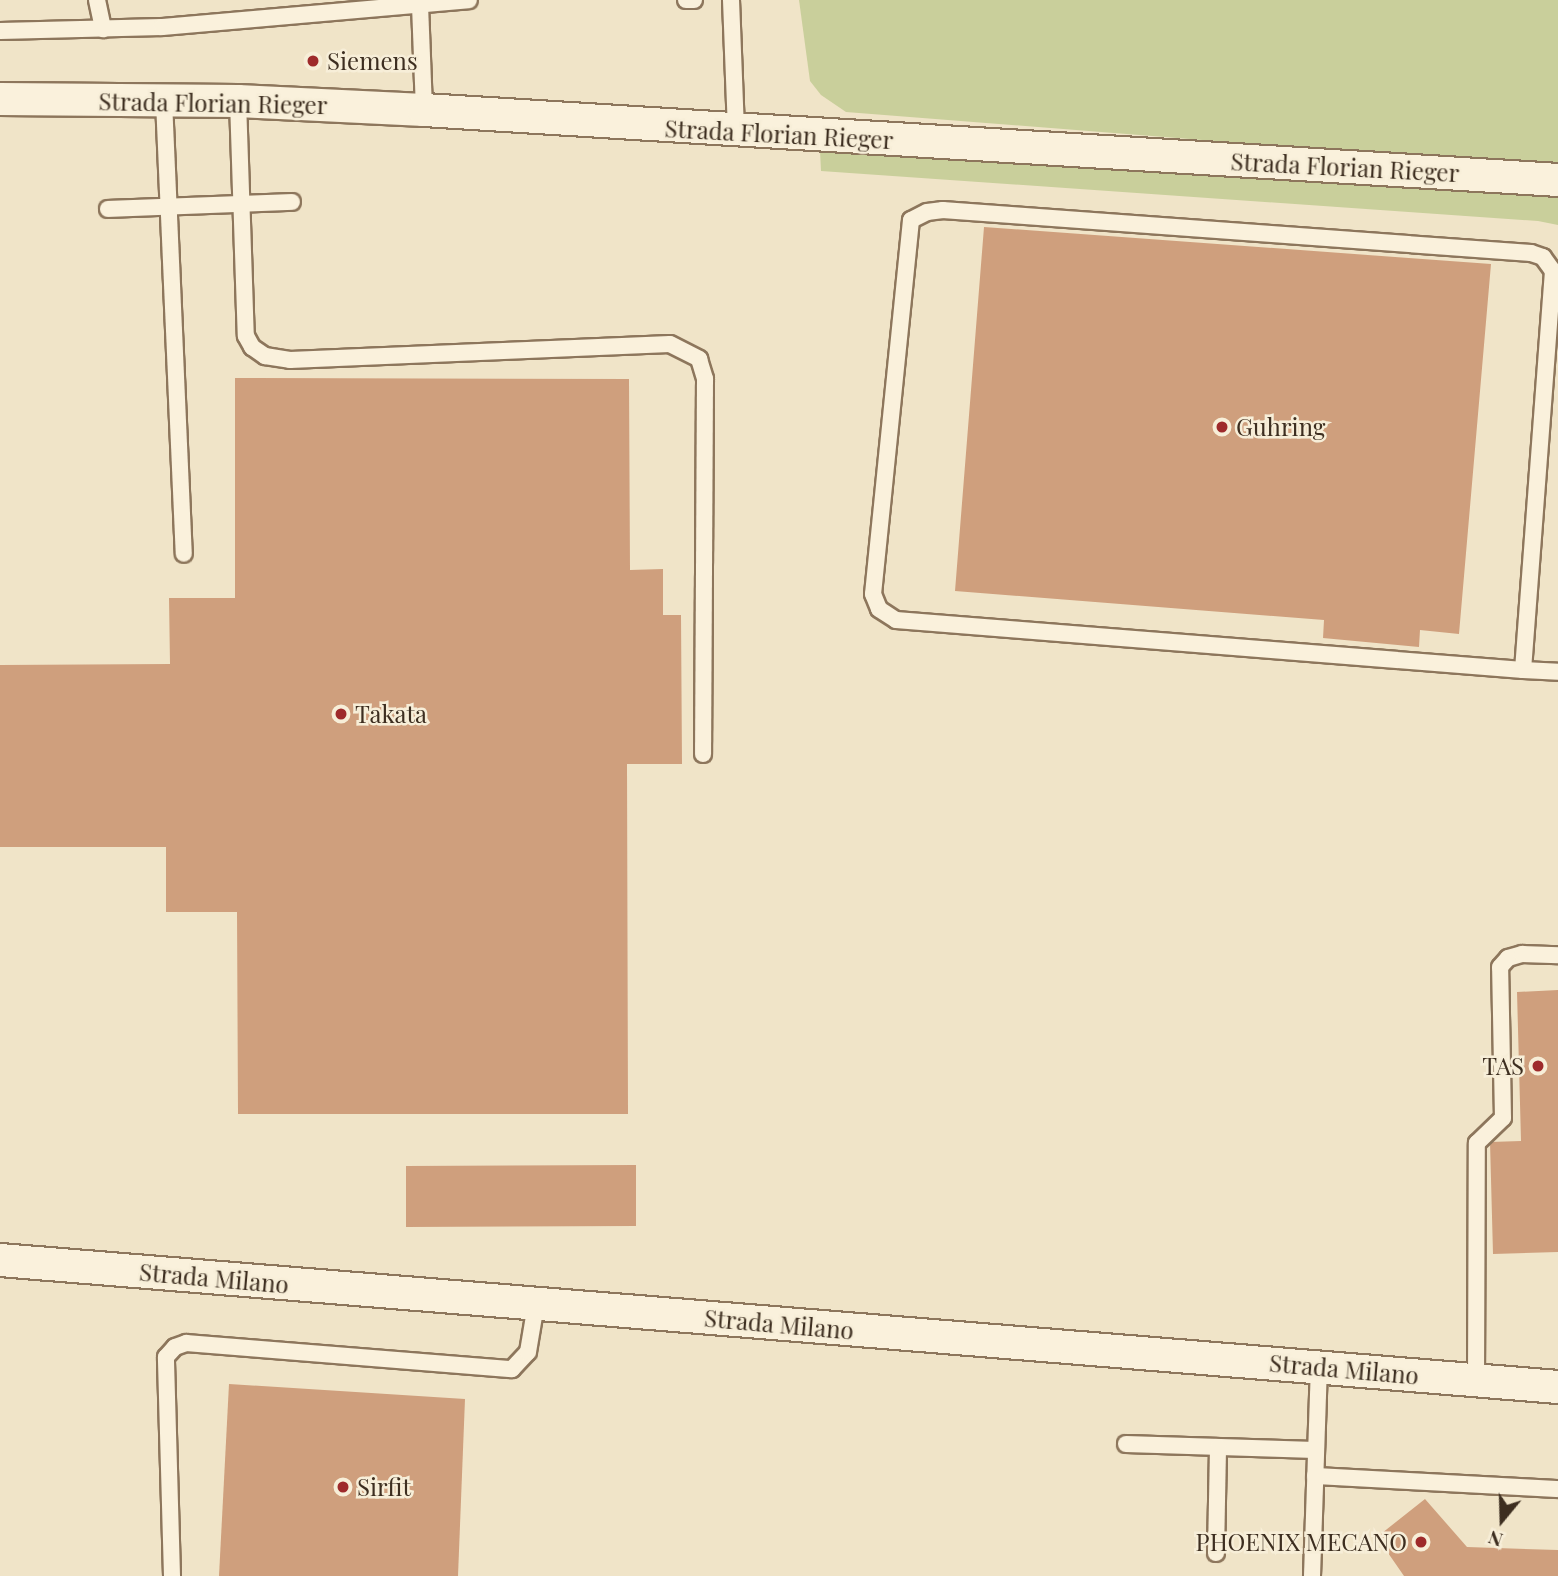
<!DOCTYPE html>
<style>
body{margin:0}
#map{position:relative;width:1558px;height:1576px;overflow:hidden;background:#f0e4c8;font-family:"Playfair Display",serif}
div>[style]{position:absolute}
.green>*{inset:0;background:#c9cf9b}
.building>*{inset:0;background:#cf9f7d}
.roads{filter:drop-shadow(2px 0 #8d765c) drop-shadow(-2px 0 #8d765c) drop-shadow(0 2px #8d765c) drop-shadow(0 -2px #8d765c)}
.lane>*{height:16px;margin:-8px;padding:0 8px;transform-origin:8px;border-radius:8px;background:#faf1dc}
.street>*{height:32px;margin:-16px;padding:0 16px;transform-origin:16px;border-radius:16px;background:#faf1dc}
.dots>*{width:19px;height:19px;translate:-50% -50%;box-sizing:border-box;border:4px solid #f7eed8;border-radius:50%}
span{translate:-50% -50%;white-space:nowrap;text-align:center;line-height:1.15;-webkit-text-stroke:5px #f7eed8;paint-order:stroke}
.poi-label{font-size:24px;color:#3d2e20}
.left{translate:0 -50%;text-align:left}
.right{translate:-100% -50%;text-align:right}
.street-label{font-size:24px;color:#3d2e20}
.north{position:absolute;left:1467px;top:1485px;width:70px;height:70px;-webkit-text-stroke:5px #f7eed8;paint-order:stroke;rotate:199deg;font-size:19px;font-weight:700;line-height:28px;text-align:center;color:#3d2e20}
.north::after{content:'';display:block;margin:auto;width:24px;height:32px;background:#3d2e20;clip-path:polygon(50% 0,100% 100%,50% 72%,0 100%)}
</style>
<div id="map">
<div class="green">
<div style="clip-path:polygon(799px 0,1558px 0,1558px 168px,846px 112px,821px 95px,810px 81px)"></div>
<div style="clip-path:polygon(820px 150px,1558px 193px,1558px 225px,1538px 221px,821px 171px)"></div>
</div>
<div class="building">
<div style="clip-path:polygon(984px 227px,1491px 264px,1459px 634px,1420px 630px,1419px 647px,1323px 638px,1324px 620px,955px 591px)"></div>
<div style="clip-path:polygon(235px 378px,629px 379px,630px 570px,663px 569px,663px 615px,681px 615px,682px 764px,627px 764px,628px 1114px,238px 1114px,237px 912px,166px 912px,166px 847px,0 847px,0 665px,170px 664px,169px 598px,235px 598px)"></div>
<div style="clip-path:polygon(1558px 990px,1558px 1252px,1493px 1254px,1490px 1142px,1521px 1141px,1517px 992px)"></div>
<div style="clip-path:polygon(636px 1165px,636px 1226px,406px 1227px,406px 1166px)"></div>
<div style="clip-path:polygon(229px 1384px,465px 1399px,458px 1576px,219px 1576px)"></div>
<div style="clip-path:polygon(1425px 1499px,1467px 1547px,1558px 1550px,1558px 1576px,1404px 1576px,1377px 1537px)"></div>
</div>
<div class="roads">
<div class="lane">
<div style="left:97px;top:0;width:30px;rotate:78deg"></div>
<div style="left:686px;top:0;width:8px"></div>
<div style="left:731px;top:0;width:131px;rotate:87.8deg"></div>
<div style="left:420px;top:5px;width:105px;rotate:87.8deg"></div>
<div style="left:0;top:31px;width:162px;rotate:-1.4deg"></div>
<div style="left:162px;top:27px;width:308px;rotate:-5deg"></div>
<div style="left:164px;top:101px;width:453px;rotate:87.5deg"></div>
<div style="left:238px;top:101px;width:235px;rotate:88.1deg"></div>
<div style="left:246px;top:336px;width:13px;rotate:61deg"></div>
<div style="left:252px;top:347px;width:16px;rotate:35deg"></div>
<div style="left:265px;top:356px;width:25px;rotate:9deg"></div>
<div style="left:290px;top:360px;width:380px;rotate:-2.4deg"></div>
<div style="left:670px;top:344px;width:33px;rotate:27deg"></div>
<div style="left:699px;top:359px;width:21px;rotate:73deg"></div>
<div style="left:705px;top:379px;width:375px;rotate:90.3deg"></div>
<div style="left:108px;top:209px;width:184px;rotate:-2.2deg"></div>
<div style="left:1523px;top:670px;width:400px;rotate:-85.7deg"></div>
<div style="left:1553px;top:271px;width:17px;rotate:-126deg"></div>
<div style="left:1543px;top:257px;width:13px;rotate:-162deg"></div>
<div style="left:1531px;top:253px;width:590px;rotate:-175.82deg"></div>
<div style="left:943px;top:210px;width:16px;rotate:173deg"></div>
<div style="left:927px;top:212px;width:18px;rotate:153deg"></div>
<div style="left:911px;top:220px;width:376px;rotate:95.8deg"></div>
<div style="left:873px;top:594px;width:16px;rotate:68deg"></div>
<div style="left:879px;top:609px;width:20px;rotate:33deg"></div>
<div style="left:896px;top:620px;width:629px;rotate:4.56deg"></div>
<div style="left:1523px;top:670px;width:35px;rotate:3deg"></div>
<div style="left:1476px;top:1380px;width:237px;rotate:-89.8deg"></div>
<div style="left:1477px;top:1143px;width:36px;rotate:-44deg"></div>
<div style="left:1503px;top:1118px;width:151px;rotate:-91.1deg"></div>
<div style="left:1500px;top:967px;width:12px;rotate:-48deg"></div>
<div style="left:1508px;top:958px;width:15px;rotate:-16deg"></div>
<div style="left:1522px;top:954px;width:36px;rotate:2deg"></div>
<div style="left:1126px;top:1444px;width:189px;rotate:1.8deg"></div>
<div style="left:1315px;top:1476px;width:243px;rotate:3.1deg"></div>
<div style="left:1216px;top:1553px;width:106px;rotate:-88.9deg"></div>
<div style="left:172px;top:1576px;width:219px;rotate:-91.6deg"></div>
<div style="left:166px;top:1357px;width:13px;rotate:-48deg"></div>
<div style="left:175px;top:1347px;width:12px;rotate:-20deg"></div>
<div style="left:186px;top:1343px;width:327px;rotate:4.6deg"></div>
<div style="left:512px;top:1369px;width:23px;rotate:-47deg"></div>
<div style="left:528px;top:1352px;width:49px;rotate:-80.5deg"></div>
<div style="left:1312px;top:1576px;width:208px;rotate:-88.1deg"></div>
</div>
<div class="street">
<div style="left:0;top:99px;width:238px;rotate:0.5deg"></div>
<div style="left:238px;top:101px;width:186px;rotate:2.8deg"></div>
<div style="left:424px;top:110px;width:1136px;rotate:3.53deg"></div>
<div style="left:0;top:1260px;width:1563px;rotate:4.66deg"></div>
</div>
</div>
<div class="dots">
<div style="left:313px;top:61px;background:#9e2a2b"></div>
<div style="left:1222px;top:427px;background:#9e2a2b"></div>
<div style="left:341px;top:714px;background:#9e2a2b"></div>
<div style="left:1538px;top:1066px;background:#9e2a2b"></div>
<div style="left:343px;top:1487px;background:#9e2a2b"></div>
<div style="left:1421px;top:1542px;background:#9e2a2b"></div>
</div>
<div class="poi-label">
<span class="left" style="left:327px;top:61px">Siemens</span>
<span class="left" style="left:1236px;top:427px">Guhring</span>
<span class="left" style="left:355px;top:714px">Takata</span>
<span class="right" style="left:1524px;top:1066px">TAS</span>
<span class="left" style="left:357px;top:1487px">Sirfit</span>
<span class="right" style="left:1407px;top:1542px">PHOENIX MECANO</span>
</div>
<div class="street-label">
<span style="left:213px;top:103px;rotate:1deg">Strada Florian Rieger</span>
<span style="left:779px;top:134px;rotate:3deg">Strada Florian Rieger</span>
<span style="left:1345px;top:167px;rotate:3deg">Strada Florian Rieger</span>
<span style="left:214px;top:1278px;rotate:5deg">Strada Milano</span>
<span style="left:779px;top:1324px;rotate:5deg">Strada Milano</span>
<span style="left:1344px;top:1369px;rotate:5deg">Strada Milano</span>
</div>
<div class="north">N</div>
</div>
